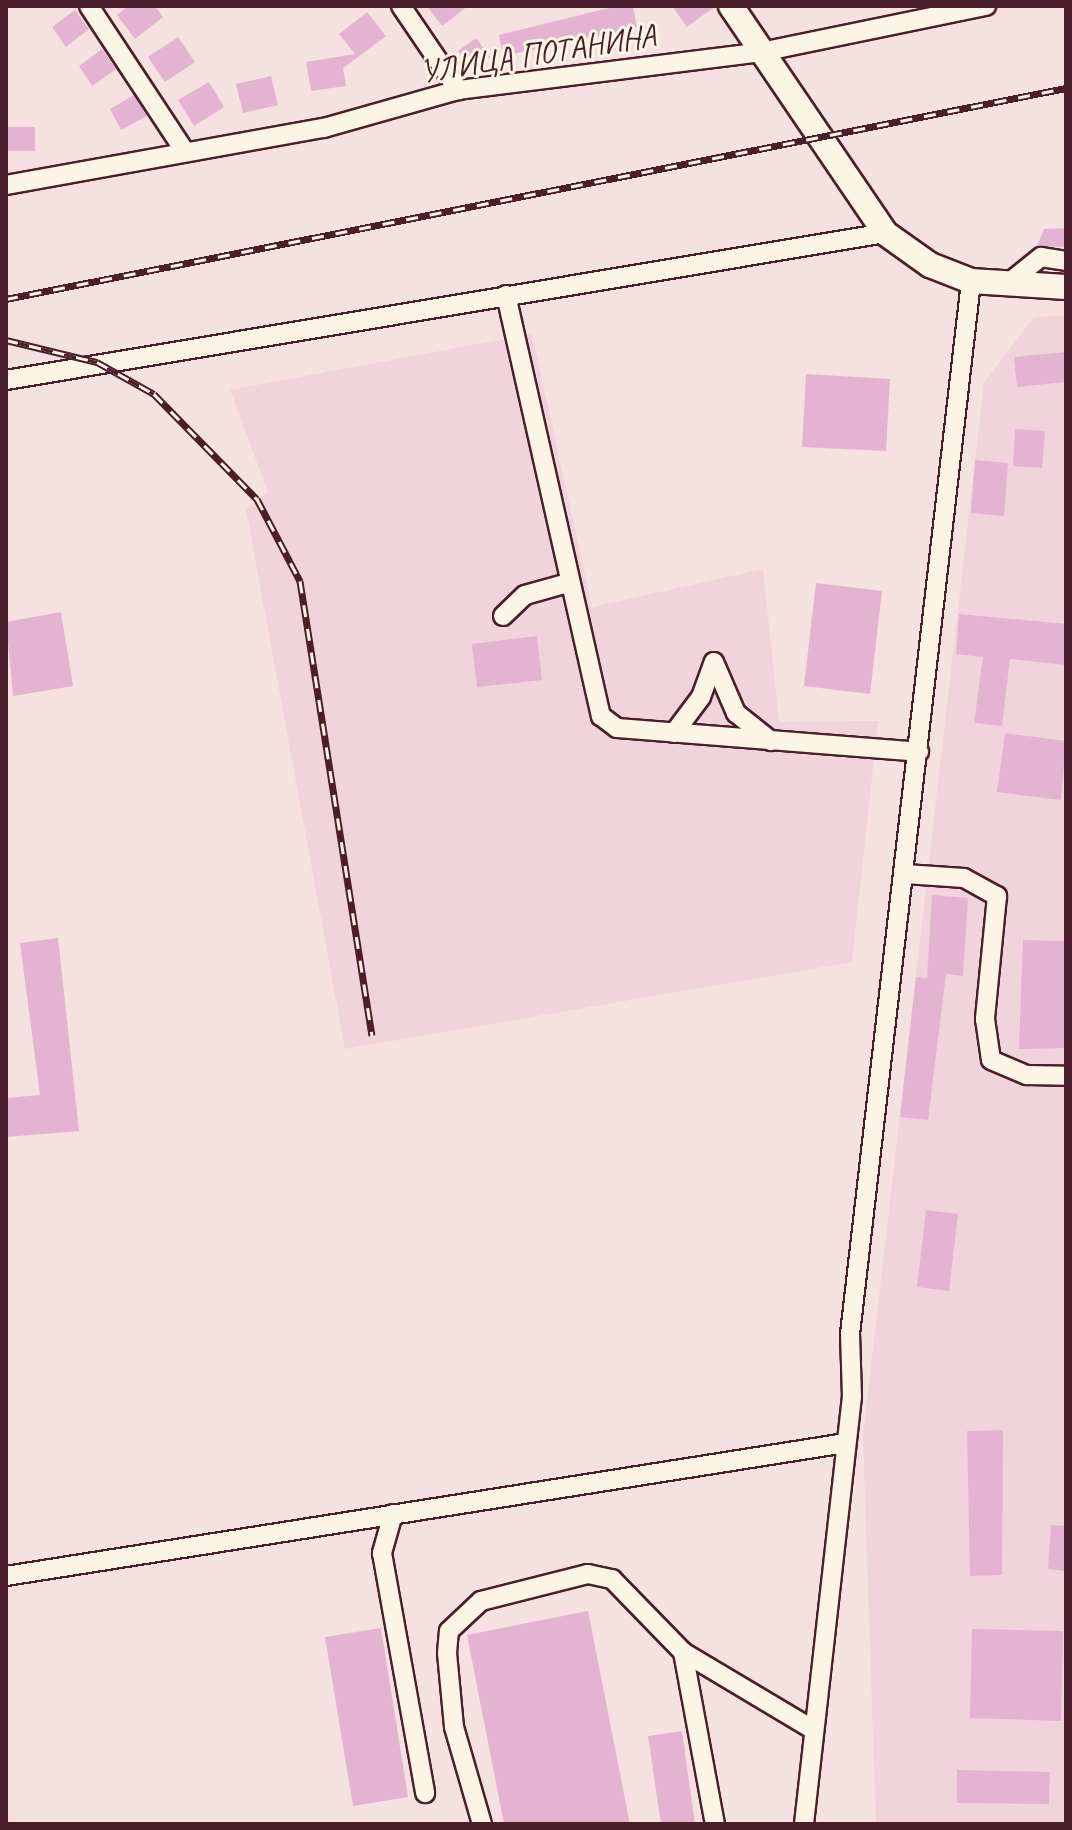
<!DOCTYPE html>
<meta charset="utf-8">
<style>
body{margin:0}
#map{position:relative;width:1072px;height:1830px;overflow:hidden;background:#f5e1df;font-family:Caveat,sans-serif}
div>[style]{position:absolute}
.built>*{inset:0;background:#f0d3db}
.building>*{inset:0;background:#e5b3d2}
.roads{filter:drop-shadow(2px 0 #4a1f2b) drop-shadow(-2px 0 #4a1f2b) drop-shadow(0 2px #4a1f2b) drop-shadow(0 -2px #4a1f2b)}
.minor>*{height:18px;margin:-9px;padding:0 9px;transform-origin:9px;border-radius:9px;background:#fcf5e5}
.major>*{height:24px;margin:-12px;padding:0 12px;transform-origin:12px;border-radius:12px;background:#fcf5e5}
.rail>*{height:7px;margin-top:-3.5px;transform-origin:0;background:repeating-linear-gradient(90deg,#fcf5e5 0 12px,#4a1f2b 0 24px);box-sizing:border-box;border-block:2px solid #4a1f2b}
span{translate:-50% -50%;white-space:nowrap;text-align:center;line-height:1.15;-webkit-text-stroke:6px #fcf5e5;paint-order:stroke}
.street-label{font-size:32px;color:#4a1f2b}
.frame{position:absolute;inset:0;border:8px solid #4a1f2b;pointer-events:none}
</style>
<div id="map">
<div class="built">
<div style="clip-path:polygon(1066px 316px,1066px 1824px,876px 1824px,863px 1437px,984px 383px,1034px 317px)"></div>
<div style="clip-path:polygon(532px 334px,592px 607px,763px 569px,779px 722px,878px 721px,852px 962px,345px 1049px,246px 509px,268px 492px,230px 390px)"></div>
</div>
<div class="building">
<div style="clip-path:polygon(128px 6px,155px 6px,163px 17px,135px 39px,117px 15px)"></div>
<div style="clip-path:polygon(427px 6px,468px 6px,442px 26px)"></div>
<div style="clip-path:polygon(617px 6px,633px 6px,637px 28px,503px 56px,499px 35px)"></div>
<div style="clip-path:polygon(672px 6px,716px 6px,687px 27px)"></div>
<div style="clip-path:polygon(75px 10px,89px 29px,66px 47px,52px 27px)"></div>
<div style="clip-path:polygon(367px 12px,386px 36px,343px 68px,346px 86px,311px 91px,306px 62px,355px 54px,339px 34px)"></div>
<div style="clip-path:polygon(178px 37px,195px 62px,165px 82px,148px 57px)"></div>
<div style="clip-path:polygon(476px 38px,490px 57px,472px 71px,458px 51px)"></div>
<div style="clip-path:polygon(102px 49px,116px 69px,92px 86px,79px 66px)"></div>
<div style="clip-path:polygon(271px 76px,278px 105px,243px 113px,236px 84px)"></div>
<div style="clip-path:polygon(209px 82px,224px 107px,194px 126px,178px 100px)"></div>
<div style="clip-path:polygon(134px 95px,147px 116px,121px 130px,110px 109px)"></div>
<div style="clip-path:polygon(6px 127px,35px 127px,35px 151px,7px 151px)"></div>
<div style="clip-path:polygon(1066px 228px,1066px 247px,1037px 246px,1044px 229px)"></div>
<div style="clip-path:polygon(1066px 352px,1066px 382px,1017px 387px,1014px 357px)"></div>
<div style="clip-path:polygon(806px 374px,890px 379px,886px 451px,802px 447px)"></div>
<div style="clip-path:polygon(1015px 429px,1045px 431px,1042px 468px,1013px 466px)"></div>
<div style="clip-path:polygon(975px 460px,1008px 463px,1004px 516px,971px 513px)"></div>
<div style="clip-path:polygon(816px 583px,882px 591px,870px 694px,804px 686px)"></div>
<div style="clip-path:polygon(61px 612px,73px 686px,13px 696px,6px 622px)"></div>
<div style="clip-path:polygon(959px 614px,1066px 624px,1066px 665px,1010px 659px,1002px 726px,974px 723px,983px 657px,956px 654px)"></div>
<div style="clip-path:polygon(537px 636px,542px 680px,477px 687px,472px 644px)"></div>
<div style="clip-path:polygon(1005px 733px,1066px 741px,1061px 800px,997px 792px)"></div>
<div style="clip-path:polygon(932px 895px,968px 898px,963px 976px,946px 974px,928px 1120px,900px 1117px,916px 977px,927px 978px)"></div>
<div style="clip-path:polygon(58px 938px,79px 1131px,6px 1137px,6px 1098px,40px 1095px,20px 943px)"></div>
<div style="clip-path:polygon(1023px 940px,1066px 941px,1066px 1048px,1019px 1049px)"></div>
<div style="clip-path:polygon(926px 1210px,958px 1214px,949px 1291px,917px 1287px)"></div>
<div style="clip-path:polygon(1003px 1430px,1002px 1575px,970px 1576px,967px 1431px)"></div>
<div style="clip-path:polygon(1051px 1525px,1066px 1526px,1066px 1571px,1048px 1569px)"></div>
<div style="clip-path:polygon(588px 1611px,630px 1824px,504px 1824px,467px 1635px)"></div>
<div style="clip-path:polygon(381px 1628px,408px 1797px,353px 1806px,325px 1637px)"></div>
<div style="clip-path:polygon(972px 1629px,1063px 1631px,1061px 1721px,970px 1718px)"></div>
<div style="clip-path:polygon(682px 1731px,695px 1824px,661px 1824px,648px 1736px)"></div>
<div style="clip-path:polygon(957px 1770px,1050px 1772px,1049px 1804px,957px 1803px)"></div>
</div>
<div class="roads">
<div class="minor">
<div style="left:89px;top:6px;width:173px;rotate:56.6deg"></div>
<div style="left:401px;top:6px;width:102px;rotate:55.8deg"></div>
<div style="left:6px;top:185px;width:323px;rotate:-10.2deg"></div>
<div style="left:324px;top:128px;width:139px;rotate:-15.8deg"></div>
<div style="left:458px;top:90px;width:305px;rotate:-7.1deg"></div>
<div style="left:761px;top:52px;width:230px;rotate:-11.6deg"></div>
<div style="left:1006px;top:285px;width:45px;rotate:-38.7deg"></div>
<div style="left:1041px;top:257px;width:25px;rotate:9deg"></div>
<div style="left:506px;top:295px;width:432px;rotate:77.3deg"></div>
<div style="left:601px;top:716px;width:20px;rotate:37deg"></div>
<div style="left:617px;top:728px;width:303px;rotate:4.5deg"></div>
<div style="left:6px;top:380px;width:891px;rotate:-9.49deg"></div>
<div style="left:503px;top:616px;width:30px;rotate:-44deg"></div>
<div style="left:525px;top:595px;width:45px;rotate:-15.6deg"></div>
<div style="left:714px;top:662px;width:56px;rotate:66.7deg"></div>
<div style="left:736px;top:713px;width:45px;rotate:38.7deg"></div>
<div style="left:674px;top:733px;width:45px;rotate:-53.1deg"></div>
<div style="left:701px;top:697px;width:37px;rotate:-70deg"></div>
<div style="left:905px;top:874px;width:59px;rotate:3.9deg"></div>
<div style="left:964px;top:878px;width:38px;rotate:29deg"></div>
<div style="left:997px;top:896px;width:124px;rotate:95.6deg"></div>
<div style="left:985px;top:1019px;width:41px;rotate:81.7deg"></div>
<div style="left:991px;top:1060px;width:39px;rotate:23deg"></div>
<div style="left:1027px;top:1075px;width:39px;rotate:1deg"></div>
<div style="left:393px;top:1514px;width:41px;rotate:105.8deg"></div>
<div style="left:382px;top:1553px;width:244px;rotate:79.8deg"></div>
<div style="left:6px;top:1576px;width:850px;rotate:-9deg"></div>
<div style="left:683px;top:1652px;width:175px;rotate:79.5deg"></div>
<div style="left:482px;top:1824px;width:101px;rotate:-106.1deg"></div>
<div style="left:454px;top:1727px;width:74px;rotate:-95.4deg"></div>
<div style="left:447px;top:1653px;width:22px;rotate:-85deg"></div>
<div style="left:449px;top:1631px;width:44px;rotate:-43.2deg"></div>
<div style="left:481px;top:1601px;width:110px;rotate:-14.2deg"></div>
<div style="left:588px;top:1574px;width:25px;rotate:12deg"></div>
<div style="left:612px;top:1579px;width:102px;rotate:45.8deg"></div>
<div style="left:683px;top:1652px;width:150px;rotate:30.8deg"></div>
<div style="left:804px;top:1824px;width:430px;rotate:-83.6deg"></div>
<div style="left:852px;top:1397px;width:63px;rotate:-91.8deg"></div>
<div style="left:850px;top:1334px;width:1060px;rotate:-83.44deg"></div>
</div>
<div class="major">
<div style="left:731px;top:6px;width:274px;rotate:55.8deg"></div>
<div style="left:885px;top:233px;width:55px;rotate:35.4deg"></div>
<div style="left:930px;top:265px;width:44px;rotate:21.3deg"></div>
<div style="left:971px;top:281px;width:95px;rotate:3.6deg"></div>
</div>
</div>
<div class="rail">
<div style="left:6px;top:299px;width:1081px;rotate:-11.26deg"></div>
<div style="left:6px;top:340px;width:94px;rotate:13.6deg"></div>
<div style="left:97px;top:362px;width:65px;rotate:29.3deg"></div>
<div style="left:154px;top:394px;width:147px;rotate:45.6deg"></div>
<div style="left:257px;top:499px;width:93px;rotate:62.3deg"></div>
<div style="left:300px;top:581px;width:460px;rotate:81deg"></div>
</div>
<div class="street-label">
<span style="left:538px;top:54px;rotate:-9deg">УЛИЦА ПОТАНИНА</span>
</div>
<div class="frame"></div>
</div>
